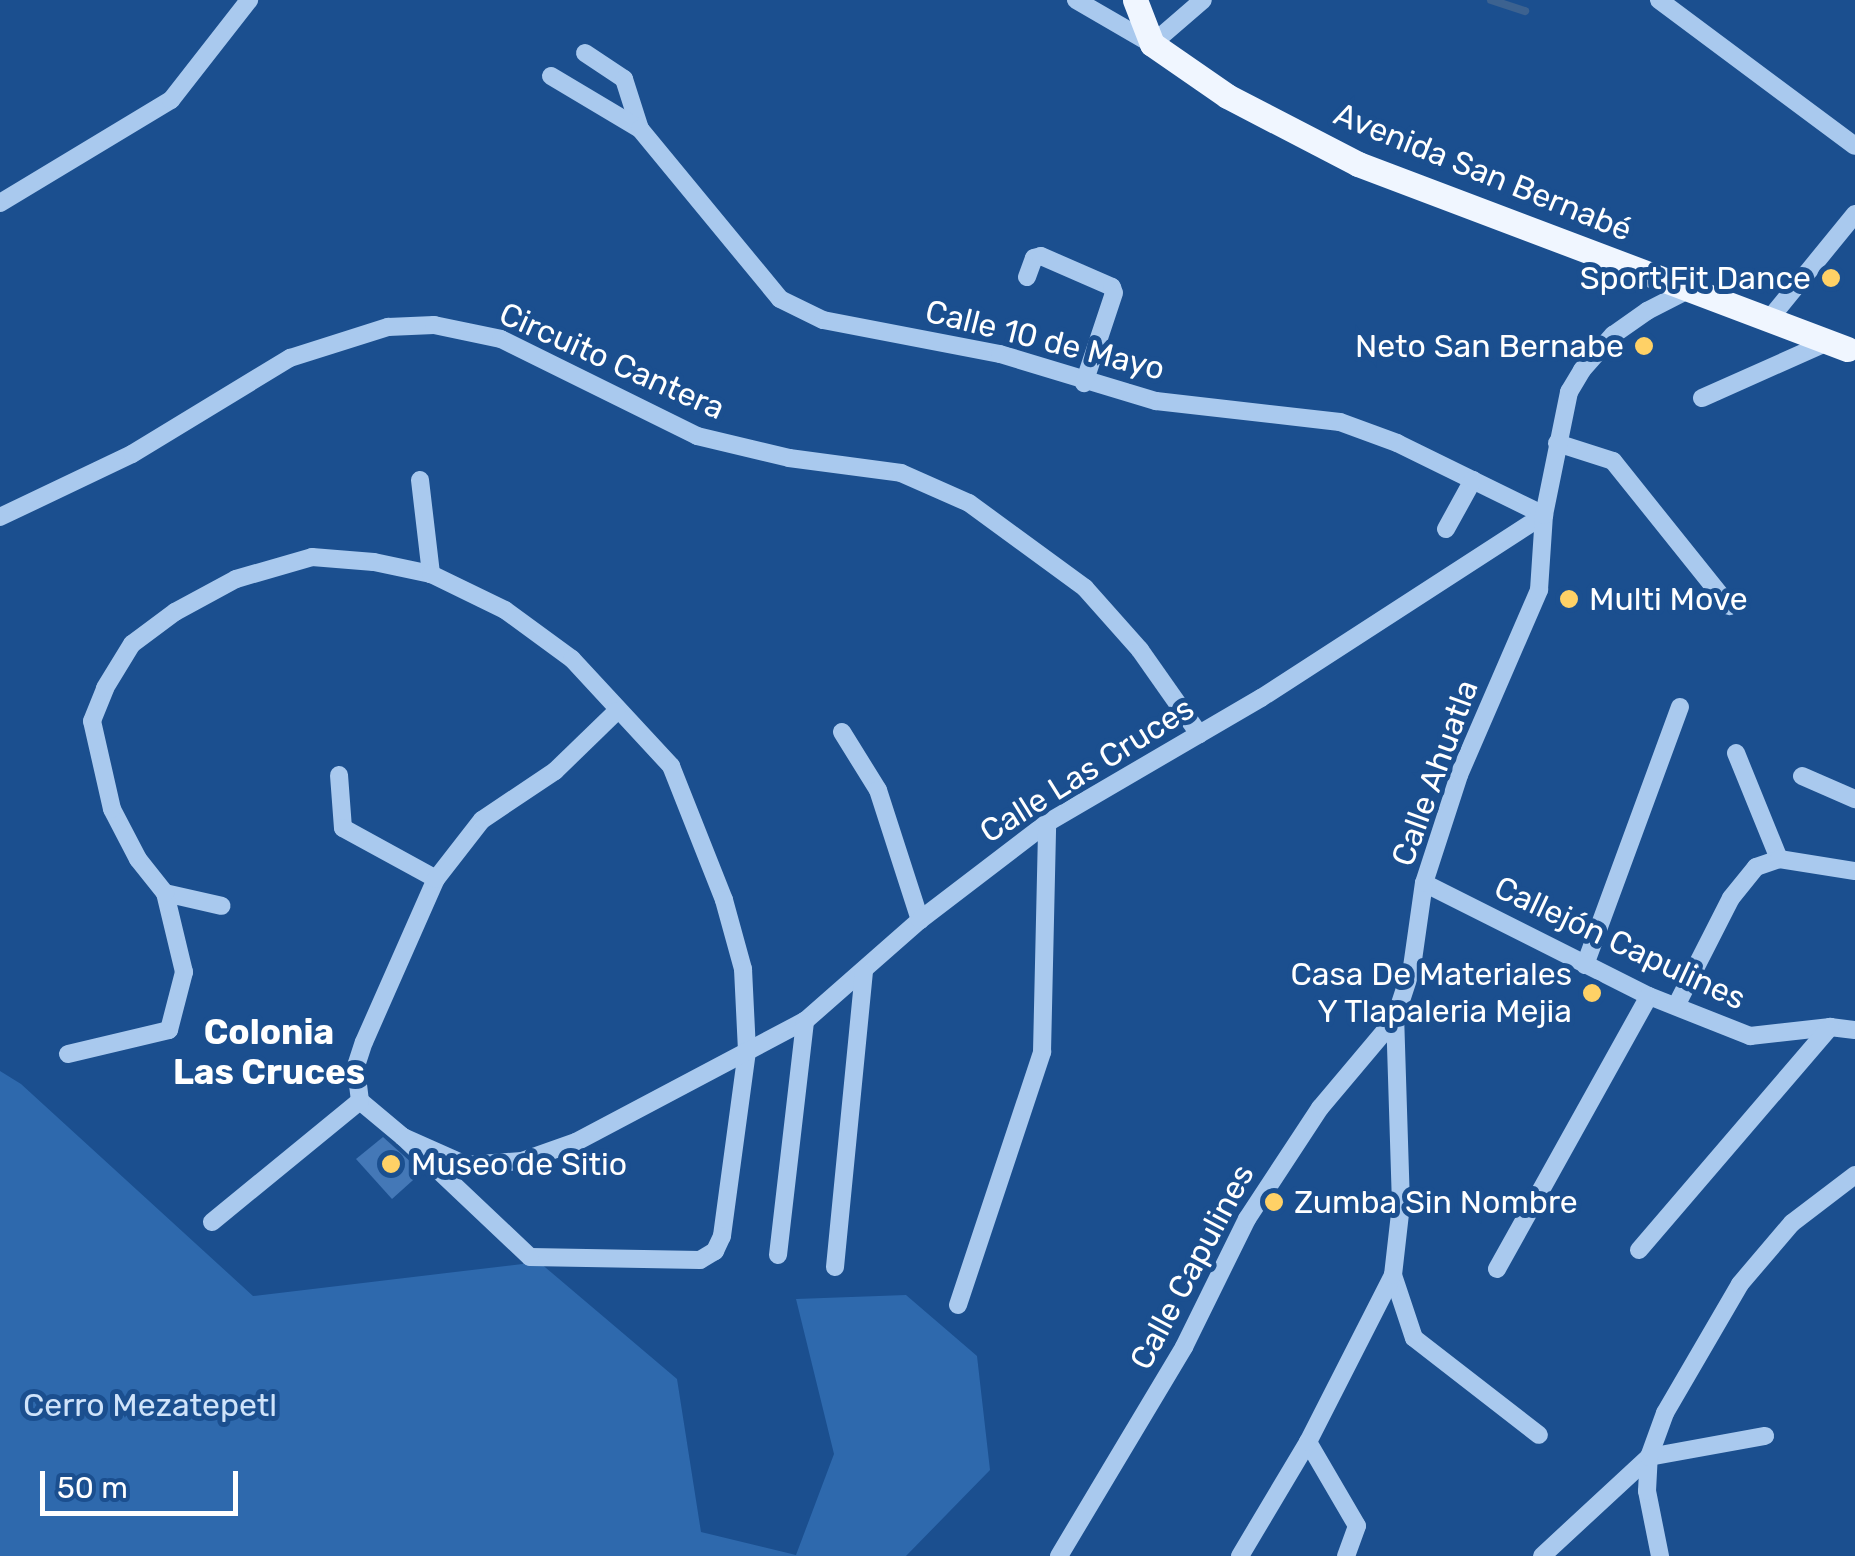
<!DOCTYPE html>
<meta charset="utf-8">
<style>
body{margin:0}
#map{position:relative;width:1855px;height:1556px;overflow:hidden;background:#1b4f8f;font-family:Rubik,sans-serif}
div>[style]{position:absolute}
.green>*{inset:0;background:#2e69ad}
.stream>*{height:8px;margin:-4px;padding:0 4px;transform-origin:4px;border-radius:4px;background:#3c6290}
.building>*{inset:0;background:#4478b7}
.minor>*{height:18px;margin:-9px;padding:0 9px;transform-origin:9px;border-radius:9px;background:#a9c9ee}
.major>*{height:25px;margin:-12.5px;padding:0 12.5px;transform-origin:12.5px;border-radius:12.5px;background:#f0f6ff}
.dots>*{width:28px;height:28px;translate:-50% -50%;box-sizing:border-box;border:5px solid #1b4f8f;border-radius:50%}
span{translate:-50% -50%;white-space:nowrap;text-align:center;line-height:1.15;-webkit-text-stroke:10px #1b4f8f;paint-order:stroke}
.street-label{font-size:32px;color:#fff}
.poi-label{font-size:32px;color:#fff}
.right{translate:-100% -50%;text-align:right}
.left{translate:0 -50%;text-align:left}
.park-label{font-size:32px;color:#cfe3fa}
.neighbourhood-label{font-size:35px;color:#fff;font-weight:700}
.scale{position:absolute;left:40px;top:1471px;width:198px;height:45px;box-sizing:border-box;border:5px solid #fff;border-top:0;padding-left:12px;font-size:30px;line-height:35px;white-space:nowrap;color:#fff;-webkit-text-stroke:8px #1b4f8f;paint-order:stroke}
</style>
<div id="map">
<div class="green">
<div style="clip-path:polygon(0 1071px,21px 1084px,253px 1296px,539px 1262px,677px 1379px,701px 1532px,796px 1555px,834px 1454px,796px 1299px,906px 1295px,977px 1356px,990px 1470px,906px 1556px,0 1556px)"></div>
</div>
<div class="stream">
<div style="left:1491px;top:0;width:36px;rotate:18deg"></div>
</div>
<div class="building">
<div style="clip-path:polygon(383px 1137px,422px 1172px,392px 1199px,356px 1159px)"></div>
</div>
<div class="minor">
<div style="left:1076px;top:0;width:88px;rotate:30.1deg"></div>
<div style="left:1152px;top:44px;width:67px;rotate:-40.8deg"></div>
<div style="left:1659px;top:0;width:244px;rotate:36.7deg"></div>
<div style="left:585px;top:53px;width:47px;rotate:33.7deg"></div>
<div style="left:624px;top:79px;width:52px;rotate:72.3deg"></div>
<div style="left:551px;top:76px;width:104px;rotate:30.8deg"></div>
<div style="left:640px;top:129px;width:220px;rotate:50.5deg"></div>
<div style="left:780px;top:299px;width:48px;rotate:26deg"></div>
<div style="left:823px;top:320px;width:180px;rotate:10.9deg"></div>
<div style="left:1000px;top:354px;width:163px;rotate:16.8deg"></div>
<div style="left:1156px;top:401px;width:185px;rotate:6.5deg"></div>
<div style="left:1340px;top:422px;width:61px;rotate:20.2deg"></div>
<div style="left:1397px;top:443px;width:164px;rotate:26.1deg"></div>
<div style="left:0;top:203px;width:200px;rotate:-31.1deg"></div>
<div style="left:171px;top:100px;width:127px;rotate:-52deg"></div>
<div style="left:1027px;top:277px;width:20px;rotate:-70deg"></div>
<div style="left:1034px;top:258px;width:7px;rotate:-16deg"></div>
<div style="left:1041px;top:256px;width:77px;rotate:23.6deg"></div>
<div style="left:1112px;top:287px;width:6px;rotate:72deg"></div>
<div style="left:1114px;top:293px;width:95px;rotate:108.4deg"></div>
<div style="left:1771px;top:317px;width:133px;rotate:-50.8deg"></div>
<div style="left:1702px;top:398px;width:140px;rotate:-24deg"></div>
<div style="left:1557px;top:443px;width:59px;rotate:17.8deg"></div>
<div style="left:1613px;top:461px;width:186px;rotate:51.3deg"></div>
<div style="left:420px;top:480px;width:95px;rotate:83.3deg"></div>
<div style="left:0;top:517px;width:146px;rotate:-25.5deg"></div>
<div style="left:132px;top:454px;width:185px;rotate:-31.3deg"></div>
<div style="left:290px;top:358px;width:103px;rotate:-17.6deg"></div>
<div style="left:388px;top:327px;width:46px;rotate:-2.5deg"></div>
<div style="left:434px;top:325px;width:68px;rotate:11.8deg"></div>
<div style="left:501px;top:339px;width:219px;rotate:26.3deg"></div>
<div style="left:697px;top:436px;width:95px;rotate:13.4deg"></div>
<div style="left:789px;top:458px;width:113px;rotate:7.6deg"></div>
<div style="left:901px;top:473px;width:74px;rotate:23.8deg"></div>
<div style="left:969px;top:503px;width:144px;rotate:36.2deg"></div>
<div style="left:1085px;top:588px;width:83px;rotate:48.4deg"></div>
<div style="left:1140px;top:650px;width:103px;rotate:54.9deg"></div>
<div style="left:1446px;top:529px;width:56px;rotate:-61.1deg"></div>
<div style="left:842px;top:732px;width:68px;rotate:58.2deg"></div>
<div style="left:878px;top:790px;width:137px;rotate:72.1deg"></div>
<div style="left:1736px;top:753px;width:114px;rotate:67.9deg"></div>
<div style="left:339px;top:775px;width:53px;rotate:85.7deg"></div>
<div style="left:343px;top:828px;width:106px;rotate:28.7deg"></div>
<div style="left:1802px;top:776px;width:58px;rotate:23.5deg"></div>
<div style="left:1424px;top:883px;width:252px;rotate:26.7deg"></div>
<div style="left:1649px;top:996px;width:109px;rotate:21.6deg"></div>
<div style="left:1750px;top:1036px;width:81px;rotate:-6.4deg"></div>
<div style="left:1830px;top:1027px;width:25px;rotate:7deg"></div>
<div style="left:165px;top:893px;width:58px;rotate:12.8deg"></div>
<div style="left:1585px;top:965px;width:275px;rotate:-69.8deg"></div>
<div style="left:1676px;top:1006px;width:121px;rotate:-63deg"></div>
<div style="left:1731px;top:898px;width:40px;rotate:-51deg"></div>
<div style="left:1756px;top:867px;width:24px;rotate:-19deg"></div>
<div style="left:1779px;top:859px;width:77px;rotate:9deg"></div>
<div style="left:68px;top:1054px;width:104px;rotate:-13.4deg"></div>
<div style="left:169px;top:1030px;width:60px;rotate:-75.5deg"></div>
<div style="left:184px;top:972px;width:81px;rotate:-103.5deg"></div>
<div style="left:165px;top:893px;width:43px;rotate:-128.5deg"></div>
<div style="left:138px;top:859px;width:56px;rotate:-117.5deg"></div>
<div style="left:112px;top:809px;width:90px;rotate:-102.8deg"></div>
<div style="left:92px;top:721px;width:35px;rotate:-68deg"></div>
<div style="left:105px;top:688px;width:52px;rotate:-58.5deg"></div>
<div style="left:132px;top:644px;width:54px;rotate:-36.7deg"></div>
<div style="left:175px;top:612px;width:69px;rotate:-28.4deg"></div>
<div style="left:236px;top:579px;width:79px;rotate:-16.1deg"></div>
<div style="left:312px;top:557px;width:62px;rotate:4.6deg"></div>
<div style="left:374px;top:562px;width:58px;rotate:11.9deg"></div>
<div style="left:431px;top:574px;width:82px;rotate:25.9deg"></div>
<div style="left:505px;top:610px;width:83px;rotate:36.2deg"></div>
<div style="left:572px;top:659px;width:146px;rotate:47.2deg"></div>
<div style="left:671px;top:766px;width:144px;rotate:68.4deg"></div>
<div style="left:724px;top:900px;width:72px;rotate:74.6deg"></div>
<div style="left:743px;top:969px;width:82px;rotate:87.2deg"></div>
<div style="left:747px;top:1051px;width:187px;rotate:97.7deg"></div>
<div style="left:722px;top:1236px;width:17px;rotate:115deg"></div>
<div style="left:715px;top:1251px;width:17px;rotate:149deg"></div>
<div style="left:700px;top:1260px;width:170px;rotate:-179deg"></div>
<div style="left:530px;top:1257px;width:175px;rotate:-136.6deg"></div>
<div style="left:360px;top:1101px;width:56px;rotate:39.9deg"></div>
<div style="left:403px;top:1137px;width:69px;rotate:24deg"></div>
<div style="left:466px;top:1165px;width:56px;rotate:-4.1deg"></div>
<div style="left:522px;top:1161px;width:57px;rotate:-19.4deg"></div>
<div style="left:576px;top:1142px;width:259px;rotate:-27.9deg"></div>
<div style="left:805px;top:1021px;width:153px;rotate:-41.3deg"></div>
<div style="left:920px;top:920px;width:160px;rotate:-37.4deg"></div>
<div style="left:1047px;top:823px;width:248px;rotate:-30.3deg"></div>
<div style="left:1261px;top:698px;width:337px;rotate:-32.9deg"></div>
<div style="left:360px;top:1101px;width:35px;rotate:-97deg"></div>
<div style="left:356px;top:1066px;width:25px;rotate:-72deg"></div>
<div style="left:364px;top:1042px;width:178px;rotate:-66.2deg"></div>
<div style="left:436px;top:879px;width:75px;rotate:-52.1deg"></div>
<div style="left:482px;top:820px;width:88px;rotate:-33.9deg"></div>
<div style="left:555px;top:771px;width:86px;rotate:-44.1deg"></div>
<div style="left:212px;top:1222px;width:191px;rotate:-39.3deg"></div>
<div style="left:1639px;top:1250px;width:294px;rotate:-49.4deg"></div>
<div style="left:778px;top:1255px;width:236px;rotate:-83.4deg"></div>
<div style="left:835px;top:1267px;width:296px;rotate:-84.4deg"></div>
<div style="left:1497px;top:1269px;width:312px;rotate:-60.9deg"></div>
<div style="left:1393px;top:1275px;width:66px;rotate:71.6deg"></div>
<div style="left:1414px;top:1338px;width:158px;rotate:37.8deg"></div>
<div style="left:958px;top:1305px;width:267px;rotate:-71.6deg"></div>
<div style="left:1042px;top:1052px;width:229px;rotate:-88.7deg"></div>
<div style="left:1308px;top:1442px;width:97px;rotate:59.7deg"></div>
<div style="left:1357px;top:1526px;width:32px;rotate:110deg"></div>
<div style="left:1649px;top:1457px;width:118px;rotate:-10.3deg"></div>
<div style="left:1059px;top:1556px;width:244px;rotate:-59.1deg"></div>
<div style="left:1184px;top:1347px;width:143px;rotate:-63.8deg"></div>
<div style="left:1247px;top:1219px;width:133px;rotate:-56.7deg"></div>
<div style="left:1320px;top:1108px;width:116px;rotate:-49.9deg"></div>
<div style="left:1240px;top:1556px;width:133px;rotate:-59.2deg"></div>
<div style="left:1308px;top:1442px;width:187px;rotate:-63deg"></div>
<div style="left:1393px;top:1275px;width:70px;rotate:-83.5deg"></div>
<div style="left:1401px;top:1205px;width:186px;rotate:-91.8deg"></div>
<div style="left:1395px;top:1019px;width:55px;rotate:-71.9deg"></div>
<div style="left:1412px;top:967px;width:85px;rotate:-81.9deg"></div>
<div style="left:1424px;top:883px;width:114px;rotate:-72deg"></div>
<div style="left:1459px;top:775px;width:202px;rotate:-66.6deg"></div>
<div style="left:1539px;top:590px;width:75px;rotate:-86.2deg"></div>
<div style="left:1544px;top:515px;width:126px;rotate:-78.5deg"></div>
<div style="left:1569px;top:392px;width:26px;rotate:-59deg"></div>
<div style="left:1582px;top:370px;width:47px;rotate:-48.5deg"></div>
<div style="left:1613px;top:335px;width:42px;rotate:-35.2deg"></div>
<div style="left:1647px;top:311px;width:51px;rotate:-27.1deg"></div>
<div style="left:1542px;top:1556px;width:146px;rotate:-42.8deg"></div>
<div style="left:1660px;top:1556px;width:66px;rotate:-101.3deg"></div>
<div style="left:1647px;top:1491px;width:34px;rotate:-87deg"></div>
<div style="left:1649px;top:1457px;width:47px;rotate:-70deg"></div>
<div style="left:1665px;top:1413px;width:149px;rotate:-59.8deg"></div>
<div style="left:1740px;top:1284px;width:80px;rotate:-49.6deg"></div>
<div style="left:1792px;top:1223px;width:79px;rotate:-37.3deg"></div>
</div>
<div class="major">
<div style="left:1135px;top:0;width:47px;rotate:68.9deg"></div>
<div style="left:1152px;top:44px;width:91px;rotate:34.7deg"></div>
<div style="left:1227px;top:96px;width:148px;rotate:27.4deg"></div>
<div style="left:1358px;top:164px;width:523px;rotate:20.72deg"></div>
</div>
<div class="dots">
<div style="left:1831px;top:278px;background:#ffd166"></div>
<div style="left:1644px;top:346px;background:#ffd166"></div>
<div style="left:1569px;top:599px;background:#ffd166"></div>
<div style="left:1592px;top:993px;background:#ffd166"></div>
<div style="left:391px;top:1164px;background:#ffd166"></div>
<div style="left:1274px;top:1202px;background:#ffd166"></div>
</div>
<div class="street-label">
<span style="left:1483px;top:172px;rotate:22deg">Avenida San Bernabé</span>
<span style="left:1045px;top:340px;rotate:14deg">Calle 10 de Mayo</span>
<span style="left:612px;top:361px;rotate:24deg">Circuito Cantera</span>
<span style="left:1087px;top:770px;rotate:-32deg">Calle Las Cruces</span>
<span style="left:1435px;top:773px;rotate:-70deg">Calle Ahuatla</span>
<span style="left:1620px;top:943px;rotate:25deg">Callejón Capulines</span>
<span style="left:1192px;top:1267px;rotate:-62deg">Calle Capulines</span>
</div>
<div class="poi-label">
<span class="right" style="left:1811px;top:278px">Sport Fit Dance</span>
<span class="right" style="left:1624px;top:346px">Neto San Bernabe</span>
<span class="left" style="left:1589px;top:599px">Multi Move</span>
<span class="right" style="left:1572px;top:993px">Casa De Materiales<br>Y Tlapaleria Mejia</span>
<span class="left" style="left:411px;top:1164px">Museo de Sitio</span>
<span class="left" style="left:1294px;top:1202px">Zumba Sin Nombre</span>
</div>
<div class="park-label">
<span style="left:150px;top:1405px">Cerro Mezatepetl</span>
</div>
<div class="neighbourhood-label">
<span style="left:269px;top:1052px">Colonia<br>Las Cruces</span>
</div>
<div class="scale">50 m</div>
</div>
